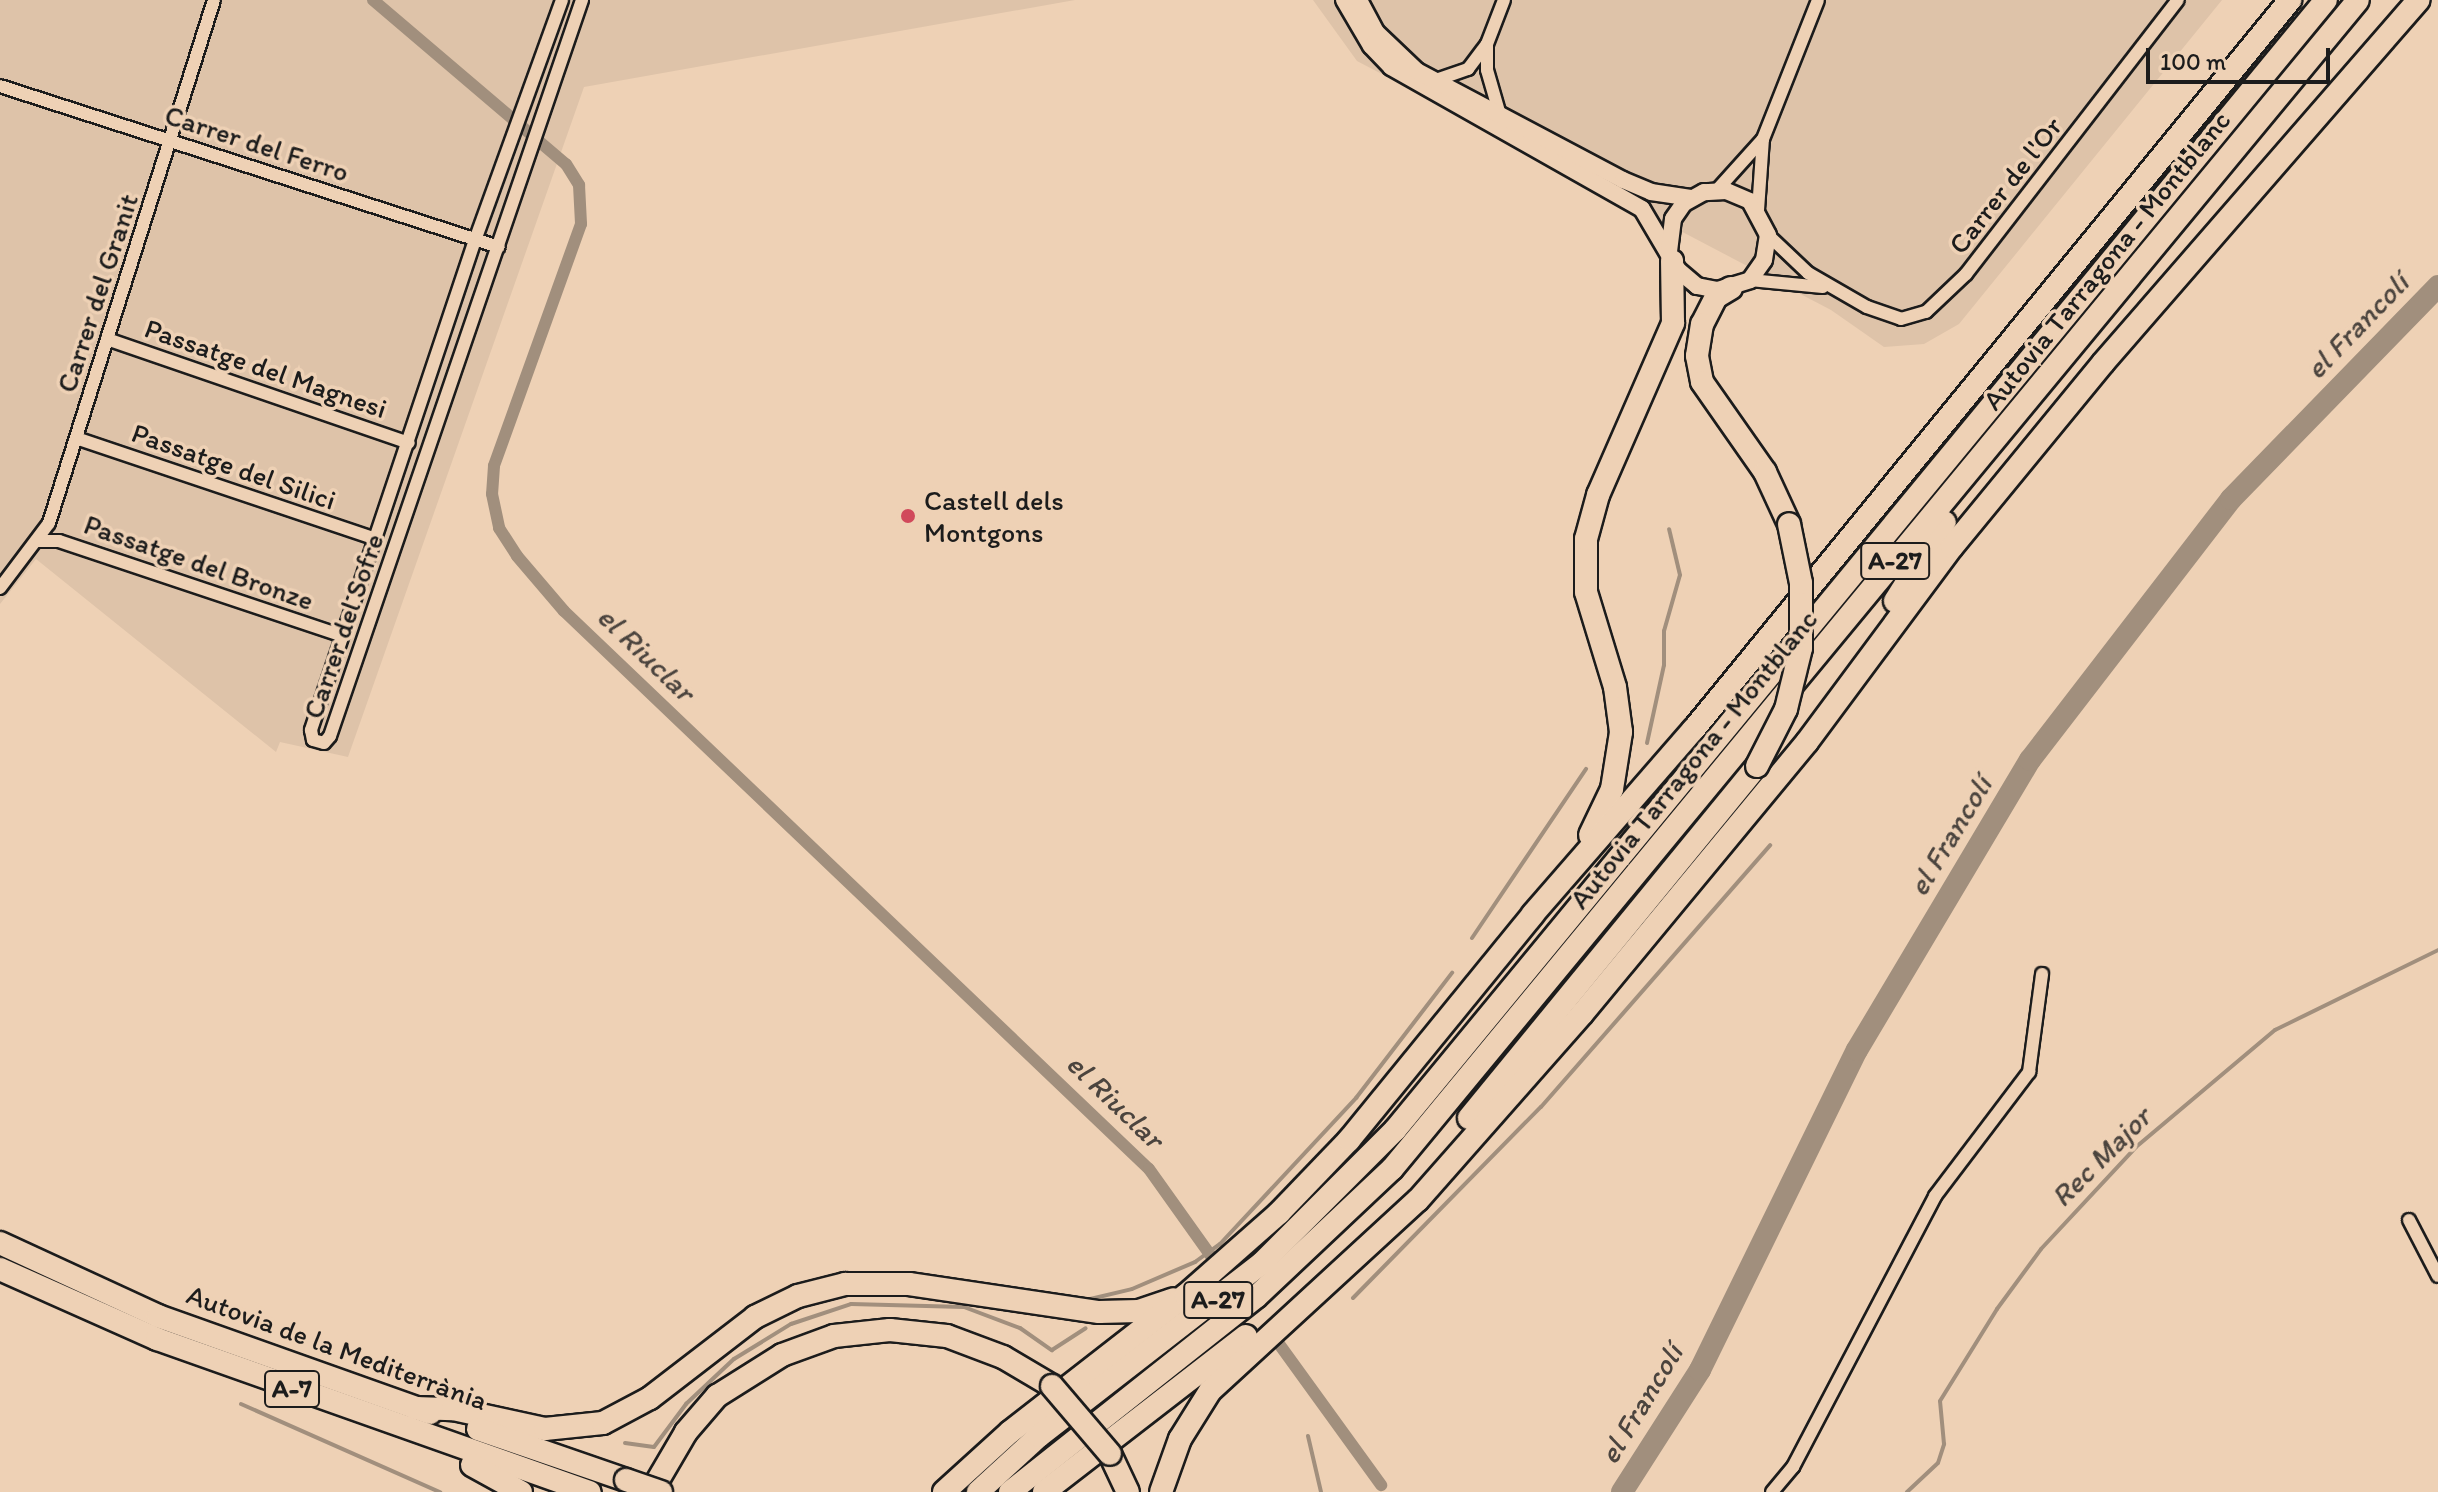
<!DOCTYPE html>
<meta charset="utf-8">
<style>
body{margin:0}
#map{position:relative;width:2438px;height:1492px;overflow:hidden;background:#eed1b5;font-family:Itim,sans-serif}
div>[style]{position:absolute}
.built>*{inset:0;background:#dec3a9}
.stream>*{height:4px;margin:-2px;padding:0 2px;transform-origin:2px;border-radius:2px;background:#a18f7d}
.canal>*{height:12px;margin:-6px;padding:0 6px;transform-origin:6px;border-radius:6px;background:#a18f7d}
.river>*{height:22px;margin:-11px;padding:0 11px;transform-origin:11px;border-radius:11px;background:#a18f7d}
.roads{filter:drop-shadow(2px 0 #1c1c1c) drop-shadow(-2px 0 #1c1c1c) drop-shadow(0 2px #1c1c1c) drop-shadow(0 -2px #1c1c1c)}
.minor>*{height:12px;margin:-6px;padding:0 6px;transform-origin:6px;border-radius:6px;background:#eed1b5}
.secondary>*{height:16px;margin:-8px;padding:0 8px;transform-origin:8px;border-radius:8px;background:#eed1b5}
.motorway>*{height:22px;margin:-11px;padding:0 11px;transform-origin:11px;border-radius:11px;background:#eed1b5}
.bridges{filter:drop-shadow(2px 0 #1c1c1c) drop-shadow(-2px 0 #1c1c1c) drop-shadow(0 2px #1c1c1c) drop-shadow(0 -2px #1c1c1c)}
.motorway-bridge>*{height:22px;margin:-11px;padding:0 11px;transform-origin:11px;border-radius:11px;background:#eed1b5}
.dots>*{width:22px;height:22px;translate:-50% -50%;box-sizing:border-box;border:4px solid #eed1b5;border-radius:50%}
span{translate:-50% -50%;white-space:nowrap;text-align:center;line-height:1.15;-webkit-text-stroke:7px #eed1b5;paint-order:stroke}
.shield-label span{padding:2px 6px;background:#eed1b5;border:2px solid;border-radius:6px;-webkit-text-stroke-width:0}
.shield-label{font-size:26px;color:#1c1c1c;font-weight:700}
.street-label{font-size:28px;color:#1c1c1c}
.poi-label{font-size:28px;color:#1c1c1c}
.left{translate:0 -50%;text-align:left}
.water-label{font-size:30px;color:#4b443e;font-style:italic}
.scale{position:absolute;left:2146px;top:48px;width:184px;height:36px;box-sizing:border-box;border:4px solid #1c1c1c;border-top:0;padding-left:10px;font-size:24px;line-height:28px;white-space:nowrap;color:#1c1c1c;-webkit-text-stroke:6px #eed1b5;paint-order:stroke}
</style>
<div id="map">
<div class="built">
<div style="clip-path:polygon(0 0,1075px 0,584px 87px,348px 757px,280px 742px,276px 752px,36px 559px,0 604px)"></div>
<div style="clip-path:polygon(1313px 0,2222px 0,1959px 324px,1924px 344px,1884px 347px,1831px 310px,1357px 61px)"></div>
</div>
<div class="stream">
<div style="left:1647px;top:743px;width:80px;rotate:-77.7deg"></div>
<div style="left:1664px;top:665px;width:34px;rotate:-90deg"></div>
<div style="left:1664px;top:631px;width:58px;rotate:-74.1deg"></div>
<div style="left:1680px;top:575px;width:47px;rotate:-103.4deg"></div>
<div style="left:1472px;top:938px;width:204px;rotate:-56deg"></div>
<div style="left:1353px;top:1298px;width:268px;rotate:-45.5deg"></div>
<div style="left:1541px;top:1107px;width:348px;rotate:-48.8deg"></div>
<div style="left:1086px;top:1300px;width:47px;rotate:-13.4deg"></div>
<div style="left:1132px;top:1289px;width:69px;rotate:-23.2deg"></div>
<div style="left:1195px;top:1262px;width:31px;rotate:-36deg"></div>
<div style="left:1220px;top:1244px;width:200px;rotate:-47deg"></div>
<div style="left:1356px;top:1098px;width:158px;rotate:-52.5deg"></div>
<div style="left:241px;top:1404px;width:218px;rotate:23.9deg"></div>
<div style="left:1308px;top:1436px;width:57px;rotate:76.9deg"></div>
<div style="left:625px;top:1443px;width:29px;rotate:8deg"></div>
<div style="left:654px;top:1447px;width:54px;rotate:-53.3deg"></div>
<div style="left:686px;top:1404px;width:66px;rotate:-43.2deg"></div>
<div style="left:734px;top:1359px;width:67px;rotate:-31.6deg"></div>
<div style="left:791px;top:1324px;width:63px;rotate:-18.4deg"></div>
<div style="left:851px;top:1304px;width:113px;rotate:1.5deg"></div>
<div style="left:964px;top:1307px;width:60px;rotate:20.6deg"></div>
<div style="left:1020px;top:1328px;width:39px;rotate:35deg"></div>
<div style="left:1052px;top:1350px;width:40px;rotate:-32.9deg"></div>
<div style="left:1907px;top:1492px;width:42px;rotate:-43.1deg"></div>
<div style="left:1938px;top:1463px;width:20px;rotate:-72deg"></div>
<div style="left:1944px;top:1444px;width:43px;rotate:-95.3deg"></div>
<div style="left:1940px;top:1401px;width:108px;rotate:-58.2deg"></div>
<div style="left:1997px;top:1309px;width:74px;rotate:-53.7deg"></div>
<div style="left:2041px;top:1249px;width:139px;rotate:-47deg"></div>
<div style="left:2136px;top:1147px;width:182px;rotate:-40.1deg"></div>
<div style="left:2275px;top:1030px;width:182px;rotate:-26.1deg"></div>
</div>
<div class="canal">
<div style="left:373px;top:0;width:253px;rotate:40.4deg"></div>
<div style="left:566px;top:164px;width:25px;rotate:58deg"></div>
<div style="left:579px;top:185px;width:39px;rotate:87deg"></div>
<div style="left:581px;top:224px;width:257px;rotate:109.8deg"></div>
<div style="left:494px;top:466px;width:28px;rotate:94deg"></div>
<div style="left:492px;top:494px;width:35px;rotate:78deg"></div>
<div style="left:499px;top:528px;width:33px;rotate:57deg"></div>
<div style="left:517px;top:556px;width:72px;rotate:49.5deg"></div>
<div style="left:564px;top:611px;width:808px;rotate:43.65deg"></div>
<div style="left:1149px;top:1169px;width:112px;rotate:54.5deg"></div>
<div style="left:1274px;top:1337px;width:183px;rotate:54.1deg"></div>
</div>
<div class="river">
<div style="left:1622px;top:1492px;width:145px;rotate:-57.4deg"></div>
<div style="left:1700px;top:1370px;width:356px;rotate:-63.9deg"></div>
<div style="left:1857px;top:1050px;width:338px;rotate:-59.2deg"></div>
<div style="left:2030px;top:760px;width:329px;rotate:-52.4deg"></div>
<div style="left:2231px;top:499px;width:297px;rotate:-45.8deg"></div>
</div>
<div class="roads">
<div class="minor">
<div style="left:562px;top:0;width:255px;rotate:109.9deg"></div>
<div style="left:475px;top:240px;width:517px;rotate:108.51deg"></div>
<div style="left:311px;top:730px;width:10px;rotate:79deg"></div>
<div style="left:313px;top:740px;width:11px;rotate:15deg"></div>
<div style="left:324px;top:743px;width:9px;rotate:-49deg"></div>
<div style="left:330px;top:736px;width:778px;rotate:-71.1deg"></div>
<div style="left:1487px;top:44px;width:26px;rotate:90deg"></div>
<div style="left:1487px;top:70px;width:47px;rotate:73.9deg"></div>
<div style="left:1436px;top:80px;width:34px;rotate:-19deg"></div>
<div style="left:1468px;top:69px;width:31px;rotate:-53deg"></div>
<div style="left:1487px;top:44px;width:47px;rotate:-68.9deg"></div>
<div style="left:0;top:86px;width:524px;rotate:17.88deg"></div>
<div style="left:1717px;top:190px;width:69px;rotate:-48deg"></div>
<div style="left:1758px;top:210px;width:71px;rotate:-86deg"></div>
<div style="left:1763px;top:139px;width:149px;rotate:-68.4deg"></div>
<div style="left:1768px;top:235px;width:55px;rotate:43.5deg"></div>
<div style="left:1808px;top:273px;width:68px;rotate:30deg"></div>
<div style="left:1867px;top:307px;width:36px;rotate:19deg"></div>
<div style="left:1901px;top:319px;width:26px;rotate:-16deg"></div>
<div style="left:1926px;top:312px;width:55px;rotate:-43.5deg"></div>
<div style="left:1966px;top:274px;width:346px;rotate:-52.3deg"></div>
<div style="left:1750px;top:280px;width:73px;rotate:5.5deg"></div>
<div style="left:107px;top:339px;width:319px;rotate:19deg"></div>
<div style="left:76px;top:438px;width:317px;rotate:18.6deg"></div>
<div style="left:38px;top:541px;width:21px"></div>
<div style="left:59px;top:541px;width:299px;rotate:18.5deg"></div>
<div style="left:0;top:588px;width:81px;rotate:-53deg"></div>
<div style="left:49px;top:523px;width:548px;rotate:-72.49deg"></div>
<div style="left:2409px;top:1220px;width:63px;rotate:62.6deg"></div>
<div style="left:1772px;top:1492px;width:33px;rotate:-50deg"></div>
<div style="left:1793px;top:1467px;width:306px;rotate:-62.3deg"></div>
<div style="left:1935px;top:1196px;width:156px;rotate:-52.8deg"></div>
<div style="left:2029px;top:1072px;width:99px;rotate:-82.4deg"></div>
</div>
<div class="secondary">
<div style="left:1344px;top:0;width:53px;rotate:59.6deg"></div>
<div style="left:1371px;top:46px;width:29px;rotate:46deg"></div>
<div style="left:1391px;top:67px;width:288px;rotate:29.5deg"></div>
<div style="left:1642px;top:209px;width:71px;rotate:59.5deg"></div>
<div style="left:1678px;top:270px;width:25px;rotate:40deg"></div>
<div style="left:1697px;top:286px;width:21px;rotate:11deg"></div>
<div style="left:1718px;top:290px;width:34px;rotate:-17deg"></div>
<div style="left:1750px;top:280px;width:24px;rotate:-55deg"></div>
<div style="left:1764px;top:260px;width:25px;rotate:-81deg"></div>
<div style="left:1768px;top:235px;width:38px;rotate:-118deg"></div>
<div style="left:1750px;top:201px;width:26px;rotate:-157deg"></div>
<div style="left:1726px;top:191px;width:22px;rotate:177deg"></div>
<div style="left:1704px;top:192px;width:23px;rotate:151deg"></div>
<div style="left:1684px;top:203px;width:19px;rotate:125deg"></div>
<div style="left:1673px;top:219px;width:32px;rotate:97deg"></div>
<div style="left:1359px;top:0;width:36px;rotate:62deg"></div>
<div style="left:1376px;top:32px;width:57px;rotate:43.6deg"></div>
<div style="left:1417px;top:71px;width:233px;rotate:27.9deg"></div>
<div style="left:1623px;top:180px;width:30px;rotate:23deg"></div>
<div style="left:1651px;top:192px;width:40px;rotate:8.5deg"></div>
</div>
<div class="motorway">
<div style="left:1731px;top:288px;width:17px;rotate:149deg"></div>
<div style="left:1716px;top:297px;width:30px;rotate:117deg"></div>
<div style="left:1702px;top:324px;width:32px;rotate:99deg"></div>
<div style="left:1697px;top:356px;width:26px;rotate:79deg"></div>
<div style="left:1702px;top:382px;width:110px;rotate:55deg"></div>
<div style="left:1765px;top:472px;width:57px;rotate:65.2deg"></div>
<div style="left:1895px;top:601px;width:93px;rotate:-57.7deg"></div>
<div style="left:1590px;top:835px;width:51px;rotate:-64.4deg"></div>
<div style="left:1612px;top:789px;width:58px;rotate:-81deg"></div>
<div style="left:1621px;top:732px;width:45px;rotate:-97.6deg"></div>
<div style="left:1615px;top:687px;width:99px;rotate:-107deg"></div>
<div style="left:1586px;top:592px;width:53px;rotate:-90deg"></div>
<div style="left:1586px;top:539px;width:46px;rotate:-74.7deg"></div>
<div style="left:1598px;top:495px;width:188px;rotate:-66.4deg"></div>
<div style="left:1673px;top:323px;width:62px;rotate:-90.9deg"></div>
<div style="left:1469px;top:1118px;width:455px;rotate:-50.7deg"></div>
<div style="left:0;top:1243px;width:174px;rotate:24.8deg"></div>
<div style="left:158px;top:1316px;width:289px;rotate:19.6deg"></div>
<div style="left:0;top:1269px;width:172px;rotate:24deg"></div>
<div style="left:157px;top:1339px;width:459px;rotate:19.5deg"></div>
<div style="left:415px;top:1408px;width:38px;rotate:2deg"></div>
<div style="left:453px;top:1409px;width:94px;rotate:12.3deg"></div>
<div style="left:545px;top:1429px;width:58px;rotate:-5.9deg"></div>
<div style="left:603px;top:1423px;width:53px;rotate:-28deg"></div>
<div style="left:650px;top:1398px;width:133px;rotate:-37.6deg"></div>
<div style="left:755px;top:1317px;width:48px;rotate:-26deg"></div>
<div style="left:798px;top:1296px;width:49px;rotate:-14.3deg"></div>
<div style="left:845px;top:1284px;width:64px"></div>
<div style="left:909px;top:1284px;width:192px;rotate:8.4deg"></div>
<div style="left:1099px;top:1312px;width:40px;rotate:-1.4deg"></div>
<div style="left:1139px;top:1311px;width:36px;rotate:-19deg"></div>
<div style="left:478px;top:1429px;width:157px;rotate:19deg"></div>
<div style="left:1110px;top:1454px;width:42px;rotate:64.7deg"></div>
<div style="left:472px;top:1465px;width:56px;rotate:28.9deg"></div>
<div style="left:651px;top:1492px;width:69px;rotate:-59.7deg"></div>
<div style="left:686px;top:1432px;width:48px;rotate:-49.3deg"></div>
<div style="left:717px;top:1396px;width:77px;rotate:-32.2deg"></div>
<div style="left:782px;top:1355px;width:55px;rotate:-20.1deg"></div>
<div style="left:834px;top:1336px;width:56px;rotate:-6.1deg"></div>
<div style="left:890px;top:1330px;width:57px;rotate:6deg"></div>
<div style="left:947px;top:1336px;width:60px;rotate:20.6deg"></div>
<div style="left:1003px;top:1357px;width:57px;rotate:30.6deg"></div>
<div style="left:944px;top:1492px;width:89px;rotate:-42.3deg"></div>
<div style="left:1010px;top:1432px;width:223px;rotate:-37.9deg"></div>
<div style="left:1186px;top:1295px;width:124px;rotate:-41.4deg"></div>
<div style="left:1279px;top:1213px;width:101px;rotate:-46.2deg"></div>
<div style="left:1349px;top:1140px;width:291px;rotate:-50.8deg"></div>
<div style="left:1533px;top:914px;width:245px;rotate:-49deg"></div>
<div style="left:1694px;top:729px;width:942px;rotate:-50.73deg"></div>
<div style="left:978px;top:1492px;width:83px;rotate:-42.6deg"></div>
<div style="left:1039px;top:1436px;width:282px;rotate:-37.8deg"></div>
<div style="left:1262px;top:1263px;width:188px;rotate:-45deg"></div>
<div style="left:1395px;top:1130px;width:1464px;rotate:-50.52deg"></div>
<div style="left:1010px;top:1492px;width:314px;rotate:-38.4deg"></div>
<div style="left:1256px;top:1297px;width:187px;rotate:-43.3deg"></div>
<div style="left:1392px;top:1169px;width:1516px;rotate:-50.43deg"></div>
<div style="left:1044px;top:1492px;width:255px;rotate:-37.7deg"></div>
<div style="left:1161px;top:1492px;width:56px;rotate:-70.3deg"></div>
<div style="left:1180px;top:1439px;width:57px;rotate:-58deg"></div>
<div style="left:1210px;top:1391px;width:282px;rotate:-42.6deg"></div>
<div style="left:1418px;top:1200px;width:248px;rotate:-48.6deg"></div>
<div style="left:1582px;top:1014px;width:353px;rotate:-50.4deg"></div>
<div style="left:1807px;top:742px;width:243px;rotate:-53.4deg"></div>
<div style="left:1952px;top:547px;width:238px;rotate:-50.6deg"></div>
<div style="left:2103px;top:363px;width:481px;rotate:-49deg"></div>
</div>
</div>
<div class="bridges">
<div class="motorway-bridge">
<div style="left:1757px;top:766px;width:64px;rotate:-63deg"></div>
<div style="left:1786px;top:709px;width:63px;rotate:-76.2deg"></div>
<div style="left:1801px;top:648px;width:65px;rotate:-90deg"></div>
<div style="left:1801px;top:583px;width:60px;rotate:-101.5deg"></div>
<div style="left:1052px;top:1386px;width:89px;rotate:49.5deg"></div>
<div style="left:626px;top:1480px;width:37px;rotate:19deg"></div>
</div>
</div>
<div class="dots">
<div style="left:908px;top:516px;background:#d1495b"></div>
</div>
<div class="shield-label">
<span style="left:1895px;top:561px">A-27</span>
<span style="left:1218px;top:1300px">A-27</span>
<span style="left:292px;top:1389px">A-7</span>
</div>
<div class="street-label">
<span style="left:257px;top:143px;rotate:18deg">Carrer del Ferro</span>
<span style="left:2005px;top:185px;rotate:-52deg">Carrer de l'Or</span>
<span style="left:2106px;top:260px;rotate:-51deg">Autovia Tarragona - Montblanc</span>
<span style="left:97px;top:293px;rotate:-72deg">Carrer del Granit</span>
<span style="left:266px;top:368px;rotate:19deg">Passatge del Magnesi</span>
<span style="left:234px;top:466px;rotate:19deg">Passatge del Silici</span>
<span style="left:199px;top:562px;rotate:19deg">Passatge del Bronze</span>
<span style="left:343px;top:626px;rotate:-71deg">Carrer del Sofre</span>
<span style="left:1693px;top:759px;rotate:-51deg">Autovia Tarragona - Montblanc</span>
<span style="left:337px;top:1347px;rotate:20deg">Autovia de la Mediterrània</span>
</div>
<div class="poi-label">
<span class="left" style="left:924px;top:516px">Castell dels<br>Montgons</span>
</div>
<div class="water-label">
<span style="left:2357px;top:326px;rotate:-46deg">el Francolí</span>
<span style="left:646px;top:654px;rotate:44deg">el Riuclar</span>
<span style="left:1950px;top:836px;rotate:-59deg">el Francolí</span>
<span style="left:1115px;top:1101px;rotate:44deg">el Riuclar</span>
<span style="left:2101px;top:1157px;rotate:-45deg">Rec Major</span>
<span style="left:1641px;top:1404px;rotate:-59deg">el Francolí</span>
</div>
<div class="scale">100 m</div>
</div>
